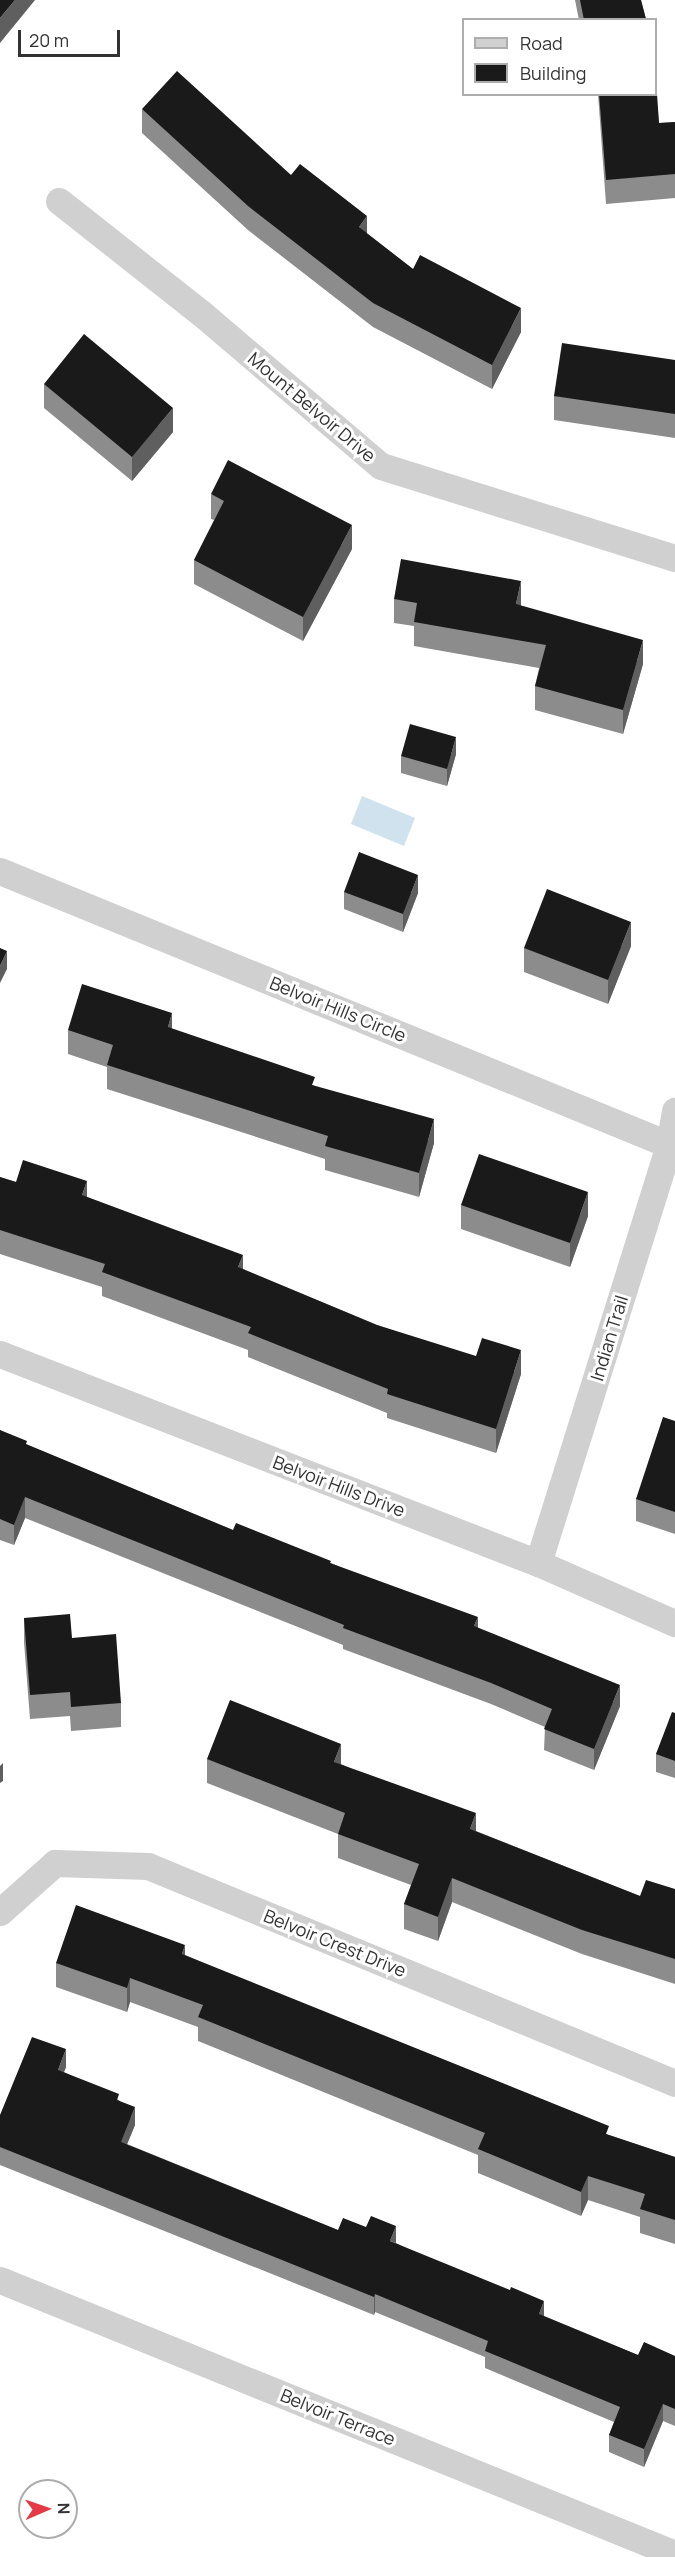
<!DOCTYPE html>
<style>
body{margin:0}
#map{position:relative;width:675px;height:2557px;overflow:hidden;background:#fff;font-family:Manrope,sans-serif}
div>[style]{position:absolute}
.water>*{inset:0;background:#cfe2ee}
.street>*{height:27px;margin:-13.5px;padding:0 13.5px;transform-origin:13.5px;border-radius:13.5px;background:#d0d0d0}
.wall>*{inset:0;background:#8c8c8c}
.shaded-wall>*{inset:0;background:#5f5f5f}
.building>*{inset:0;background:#1a1a1a}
span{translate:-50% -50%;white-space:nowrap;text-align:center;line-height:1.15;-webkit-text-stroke:6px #fff;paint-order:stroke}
.street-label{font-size:18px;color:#333}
.legend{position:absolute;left:462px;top:18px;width:195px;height:78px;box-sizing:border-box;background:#fff;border:2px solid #adadad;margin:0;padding:8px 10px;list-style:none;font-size:18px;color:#333}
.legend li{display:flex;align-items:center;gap:12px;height:30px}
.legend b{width:30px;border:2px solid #adadad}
.north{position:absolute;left:18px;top:2479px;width:60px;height:60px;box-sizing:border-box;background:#fff;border:2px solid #adadad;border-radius:50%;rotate:88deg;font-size:16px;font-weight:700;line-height:24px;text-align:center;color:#333}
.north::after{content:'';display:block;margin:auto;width:21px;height:27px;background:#e63946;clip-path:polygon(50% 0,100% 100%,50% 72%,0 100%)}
.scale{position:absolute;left:18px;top:30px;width:102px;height:27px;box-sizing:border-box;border:3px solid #333;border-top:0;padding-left:8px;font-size:18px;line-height:21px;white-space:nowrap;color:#333;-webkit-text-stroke:4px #fff;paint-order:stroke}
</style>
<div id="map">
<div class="water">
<div style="clip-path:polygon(362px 796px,415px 818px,404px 846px,351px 824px)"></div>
</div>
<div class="street">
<div style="left:59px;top:201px;width:181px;rotate:38.3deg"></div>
<div style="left:201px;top:313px;width:236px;rotate:40.4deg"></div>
<div style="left:381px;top:466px;width:308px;rotate:17.4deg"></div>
<div style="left:0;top:871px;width:729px;rotate:22.24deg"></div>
<div style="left:0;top:1354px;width:577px;rotate:21.23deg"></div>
<div style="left:538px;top:1563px;width:150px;rotate:23.7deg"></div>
<div style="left:538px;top:1563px;width:438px;rotate:-72.6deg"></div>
<div style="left:669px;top:1145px;width:35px;rotate:-80deg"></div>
<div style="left:0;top:1912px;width:74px;rotate:-41.7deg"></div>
<div style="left:55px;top:1863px;width:93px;rotate:1.8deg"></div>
<div style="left:148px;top:1866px;width:570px;rotate:22.38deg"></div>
<div style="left:0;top:2280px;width:728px;rotate:22.09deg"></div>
</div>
<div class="wall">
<div style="clip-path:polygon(575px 0,641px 0,646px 20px,579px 20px)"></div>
<div style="clip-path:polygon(598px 94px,656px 94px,659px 123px,675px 122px,675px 198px,606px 204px)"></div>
<div style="clip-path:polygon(142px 109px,291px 175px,413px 269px,521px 332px,492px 389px,373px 327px,248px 230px,142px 133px)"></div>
<div style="clip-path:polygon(675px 360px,675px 438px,554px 420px,554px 396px)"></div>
<div style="clip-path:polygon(44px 384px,173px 432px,132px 481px,44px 408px)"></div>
<div style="clip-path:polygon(211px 494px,352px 549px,303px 641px,194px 584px,194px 560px,214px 520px,211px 519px)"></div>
<div style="clip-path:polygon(394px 599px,521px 606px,643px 664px,623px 734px,535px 710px,535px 686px,539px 668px,414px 646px,414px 626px,394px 623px)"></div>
<div style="clip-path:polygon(456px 754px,447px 786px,401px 773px,401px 756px)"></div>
<div style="clip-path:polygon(344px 892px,418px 893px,403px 932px,344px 909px)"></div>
<div style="clip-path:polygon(631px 946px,608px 1004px,524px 972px,524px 948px)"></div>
<div style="clip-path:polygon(172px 1029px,315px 1086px,434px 1143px,419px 1197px,325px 1170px,325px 1159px,107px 1089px,107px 1067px,68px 1054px,68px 1030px)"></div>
<div style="clip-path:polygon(0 1177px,16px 1182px,87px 1197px,243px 1269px,377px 1325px,521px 1374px,496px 1453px,387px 1418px,387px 1413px,248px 1357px,248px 1350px,102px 1296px,102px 1287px,0 1254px)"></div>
<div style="clip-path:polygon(461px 1205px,588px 1216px,570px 1267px,461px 1229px)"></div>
<div style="clip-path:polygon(675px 1421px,675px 1534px,636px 1521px,636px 1499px)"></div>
<div style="clip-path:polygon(0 1430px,27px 1445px,233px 1530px,331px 1563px,478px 1628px,620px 1706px,594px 1770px,544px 1750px,545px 1727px,491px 1704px,343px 1649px,343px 1645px,25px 1518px,14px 1545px,0 1540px)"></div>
<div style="clip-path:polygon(24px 1618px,72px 1638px,121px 1703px,121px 1727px,71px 1731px,70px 1716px,30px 1719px,24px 1642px)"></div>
<div style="clip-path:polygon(675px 1713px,675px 1778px,656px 1772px,656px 1754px)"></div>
<div style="clip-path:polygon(207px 1759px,341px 1764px,476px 1831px,640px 1896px,675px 1889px,675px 1984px,582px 1954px,452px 1902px,438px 1941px,404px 1929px,404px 1904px,411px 1885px,338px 1858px,338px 1834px,207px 1783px)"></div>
<div style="clip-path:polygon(185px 1955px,609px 2135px,675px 2157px,675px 2244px,640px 2233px,640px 2217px,588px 2200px,581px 2216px,478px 2173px,478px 2155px,198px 2041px,198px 2027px,130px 2002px,127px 2012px,56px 1987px,56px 1963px)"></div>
<div style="clip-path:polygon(66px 2067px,64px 2072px,119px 2100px,135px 2125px,127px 2144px,338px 2230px,396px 2243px,544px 2316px,638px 2355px,675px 2356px,675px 2426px,663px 2421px,644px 2467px,609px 2452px,609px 2435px,614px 2422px,485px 2368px,485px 2357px,375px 2312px,374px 2315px,0 2165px,0 2115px)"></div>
</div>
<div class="shaded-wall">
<div style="clip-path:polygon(15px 0,35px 0,0 43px,0 18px)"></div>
<div style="clip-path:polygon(367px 216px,367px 240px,359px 227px)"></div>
<div style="clip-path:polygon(521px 308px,521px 332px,492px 389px,492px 365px)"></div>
<div style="clip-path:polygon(173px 408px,173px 432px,132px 481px,132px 457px)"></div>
<div style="clip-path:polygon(352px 525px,352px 549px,303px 641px,303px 617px)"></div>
<div style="clip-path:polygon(521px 581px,521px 605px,516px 628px,516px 604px)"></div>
<div style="clip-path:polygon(643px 640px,643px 664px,623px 734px,623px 710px)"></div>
<div style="clip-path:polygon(456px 737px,456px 754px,447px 786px,447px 769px)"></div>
<div style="clip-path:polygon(418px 875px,418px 893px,403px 932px,403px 914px)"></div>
<div style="clip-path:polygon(631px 922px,631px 946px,608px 1004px,608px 980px)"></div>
<div style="clip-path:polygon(7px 951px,7px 969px,0 983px,0 966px)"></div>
<div style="clip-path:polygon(172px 1013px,172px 1037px,168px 1027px)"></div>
<div style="clip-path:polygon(434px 1119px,434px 1143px,419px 1197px,419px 1173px)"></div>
<div style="clip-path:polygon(87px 1181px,87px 1205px,82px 1195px)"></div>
<div style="clip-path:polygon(588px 1192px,588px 1216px,570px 1267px,570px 1243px)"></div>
<div style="clip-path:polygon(243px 1255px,243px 1279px,238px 1267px)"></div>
<div style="clip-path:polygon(521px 1350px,521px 1374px,496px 1453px,496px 1429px)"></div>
<div style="clip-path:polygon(25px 1497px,25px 1518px,14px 1545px,14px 1525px)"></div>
<div style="clip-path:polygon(478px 1617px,478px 1638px,474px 1626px)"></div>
<div style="clip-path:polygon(620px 1685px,620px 1706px,594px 1770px,594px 1749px)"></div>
<div style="clip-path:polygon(341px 1744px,341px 1768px,334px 1762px)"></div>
<div style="clip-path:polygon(3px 1763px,3px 1781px,0 1783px,0 1766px)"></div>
<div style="clip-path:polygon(476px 1813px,476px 1837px,470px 1829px)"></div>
<div style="clip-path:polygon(452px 1878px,452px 1902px,438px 1941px,438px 1917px)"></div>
<div style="clip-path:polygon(185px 1945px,185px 1969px,182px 1954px)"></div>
<div style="clip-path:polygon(130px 1978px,130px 2002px,127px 2012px,127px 1988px)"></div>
<div style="clip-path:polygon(66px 2049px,66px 2067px,58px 2087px,58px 2070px)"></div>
<div style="clip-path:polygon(135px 2107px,135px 2125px,121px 2159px,121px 2142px)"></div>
<div style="clip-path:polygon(588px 2176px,588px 2200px,581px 2216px,581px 2192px)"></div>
<div style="clip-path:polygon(396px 2226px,396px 2243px,390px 2241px)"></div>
<div style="clip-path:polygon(375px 2294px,375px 2312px,374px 2315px,374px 2297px)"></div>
<div style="clip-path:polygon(544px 2301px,544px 2318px,539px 2314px)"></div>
<div style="clip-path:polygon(663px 2404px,663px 2421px,644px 2467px,644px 2449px)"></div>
</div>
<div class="building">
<div style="clip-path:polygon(0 0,15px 0,0 18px)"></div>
<div style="clip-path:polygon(580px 0,641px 0,646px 19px,584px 20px)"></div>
<div style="clip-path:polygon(177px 71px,291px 175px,300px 164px,367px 216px,359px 227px,413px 269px,420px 255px,521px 308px,492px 365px,373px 303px,248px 206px,142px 109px)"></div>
<div style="clip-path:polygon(656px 79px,659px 123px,675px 122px,675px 174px,606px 180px,599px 94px,656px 94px)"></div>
<div style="clip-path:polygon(84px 334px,173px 408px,132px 457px,44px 384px)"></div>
<div style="clip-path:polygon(562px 343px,675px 360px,675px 414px,554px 396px)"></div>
<div style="clip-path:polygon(228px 460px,352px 525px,303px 617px,194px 560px,224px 501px,211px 494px)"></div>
<div style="clip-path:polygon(401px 559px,521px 581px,516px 604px,643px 640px,623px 710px,535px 686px,546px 645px,414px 622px,417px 603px,394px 599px)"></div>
<div style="clip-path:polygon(410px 724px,456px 737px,447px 769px,401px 756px)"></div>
<div style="clip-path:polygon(359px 852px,418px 875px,403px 914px,344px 892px)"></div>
<div style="clip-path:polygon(547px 889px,631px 922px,608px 980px,524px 948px)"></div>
<div style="clip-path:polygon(0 948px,7px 951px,0 966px)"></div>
<div style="clip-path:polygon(82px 984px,172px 1013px,168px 1027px,315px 1077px,312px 1085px,434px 1119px,419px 1173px,325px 1146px,328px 1136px,107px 1065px,113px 1045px,68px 1030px)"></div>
<div style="clip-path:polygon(479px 1154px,588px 1192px,570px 1243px,461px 1205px)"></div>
<div style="clip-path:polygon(23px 1160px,87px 1181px,82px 1195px,243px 1255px,238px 1267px,377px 1325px,476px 1356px,482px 1338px,521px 1350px,496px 1429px,387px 1394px,388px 1389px,248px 1333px,251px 1327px,102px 1272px,105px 1264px,0 1230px,0 1177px,16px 1182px)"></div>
<div style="clip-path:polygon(663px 1417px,675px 1421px,675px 1512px,636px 1499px)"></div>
<div style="clip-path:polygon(0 1430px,27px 1441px,26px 1444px,233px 1530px,236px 1523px,331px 1561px,330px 1563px,478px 1617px,474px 1626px,620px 1685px,594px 1749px,544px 1729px,552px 1709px,491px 1683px,343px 1628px,344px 1625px,25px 1497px,14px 1525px,0 1519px)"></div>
<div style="clip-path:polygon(70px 1614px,72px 1638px,116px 1634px,121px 1703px,71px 1707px,70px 1692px,30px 1695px,24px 1618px)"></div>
<div style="clip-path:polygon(230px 1700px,341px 1744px,334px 1762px,476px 1813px,470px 1829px,640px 1896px,646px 1880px,675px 1889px,675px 1959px,582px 1930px,452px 1878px,438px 1917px,404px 1904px,419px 1864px,338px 1834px,345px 1813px,207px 1759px)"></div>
<div style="clip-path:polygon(672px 1712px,675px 1713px,675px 1761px,656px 1754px)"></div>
<div style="clip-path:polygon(76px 1905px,185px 1945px,182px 1954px,609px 2126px,606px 2134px,675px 2157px,675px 2220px,640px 2209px,645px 2194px,588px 2176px,581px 2192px,478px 2149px,485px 2133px,198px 2017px,203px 2005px,130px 1978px,127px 1988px,56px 1963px)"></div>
<div style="clip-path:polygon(32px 2037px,66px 2049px,58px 2070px,119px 2094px,117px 2100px,135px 2107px,121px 2142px,338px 2230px,343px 2218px,366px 2227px,371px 2216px,396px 2226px,390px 2241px,510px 2290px,511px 2287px,544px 2301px,539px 2314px,638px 2355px,644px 2342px,675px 2356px,675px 2409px,663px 2404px,644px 2449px,609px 2435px,620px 2407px,485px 2351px,488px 2341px,375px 2294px,374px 2297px,0 2147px,0 2115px)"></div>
</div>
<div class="street-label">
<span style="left:312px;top:407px;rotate:40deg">Mount Belvoir Drive</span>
<span style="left:338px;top:1009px;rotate:22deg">Belvoir Hills Circle</span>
<span style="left:609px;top:1338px;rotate:-73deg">Indian Trail</span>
<span style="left:339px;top:1486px;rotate:21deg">Belvoir Hills Drive</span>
<span style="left:335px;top:1943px;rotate:22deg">Belvoir Crest Drive</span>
<span style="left:338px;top:2417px;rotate:22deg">Belvoir Terrace</span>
</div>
<ul class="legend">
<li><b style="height:8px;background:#d0d0d0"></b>Road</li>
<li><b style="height:16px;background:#1a1a1a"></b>Building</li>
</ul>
<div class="north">N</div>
<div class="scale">20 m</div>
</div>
